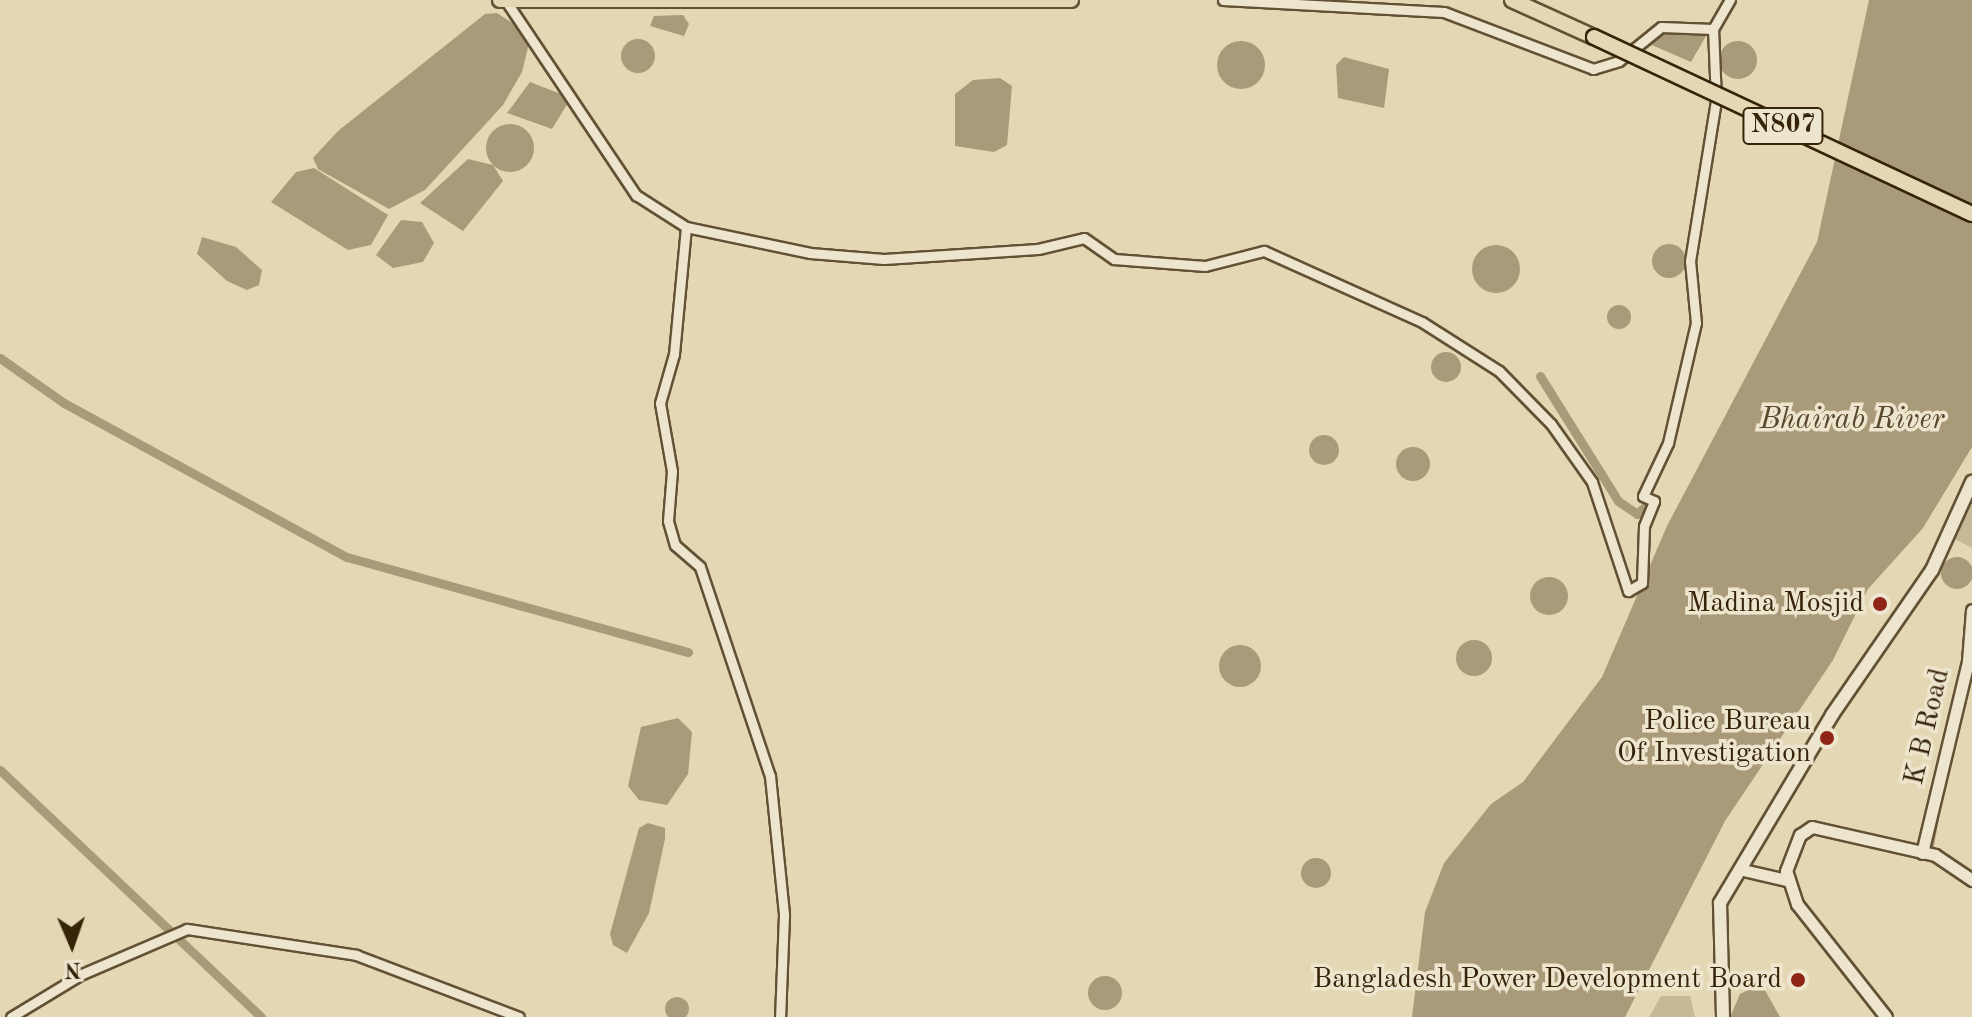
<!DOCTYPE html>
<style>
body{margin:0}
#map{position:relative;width:1972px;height:1017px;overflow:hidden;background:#e4d7b3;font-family:"Old Standard TT",serif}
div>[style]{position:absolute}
.green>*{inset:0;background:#c6b996}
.water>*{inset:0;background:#a99a79}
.round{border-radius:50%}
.stream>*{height:2px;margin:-1px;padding:0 1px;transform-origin:1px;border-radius:1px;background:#a99a79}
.canal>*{height:9px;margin:-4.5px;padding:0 4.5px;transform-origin:4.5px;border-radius:4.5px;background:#a99a79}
.roads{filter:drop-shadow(2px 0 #625134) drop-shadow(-2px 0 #625134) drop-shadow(0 2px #625134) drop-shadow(0 -2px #625134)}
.minor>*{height:9px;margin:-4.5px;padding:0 4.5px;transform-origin:4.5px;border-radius:4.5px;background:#ede5ce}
.tertiary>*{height:11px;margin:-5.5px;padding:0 5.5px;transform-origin:5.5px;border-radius:5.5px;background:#ede5ce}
.secondary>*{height:12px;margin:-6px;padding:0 6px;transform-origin:6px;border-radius:6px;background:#ede5ce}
.trunk>*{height:14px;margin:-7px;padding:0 7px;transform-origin:7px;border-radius:7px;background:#e4d7b3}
.bridges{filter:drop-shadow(2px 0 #362409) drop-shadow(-2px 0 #362409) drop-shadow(0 2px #362409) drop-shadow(0 -2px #362409)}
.trunk-bridge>*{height:14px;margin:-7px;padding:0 7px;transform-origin:7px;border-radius:7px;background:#e4d7b3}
.dots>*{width:22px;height:22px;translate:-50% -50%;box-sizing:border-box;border:4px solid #ede5ce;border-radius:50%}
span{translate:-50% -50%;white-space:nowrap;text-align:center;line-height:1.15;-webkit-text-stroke:7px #ede5ce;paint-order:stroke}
.shield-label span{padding:2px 6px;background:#ede5ce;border:2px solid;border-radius:6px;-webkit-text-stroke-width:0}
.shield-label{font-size:26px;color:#362409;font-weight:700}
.poi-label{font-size:28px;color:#362409}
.right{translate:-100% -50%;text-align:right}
.street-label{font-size:28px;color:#362409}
.water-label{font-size:30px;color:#58472b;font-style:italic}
.north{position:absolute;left:32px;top:905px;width:80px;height:80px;-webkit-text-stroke:6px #ede5ce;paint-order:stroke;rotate:178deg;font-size:22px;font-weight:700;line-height:32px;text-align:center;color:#362409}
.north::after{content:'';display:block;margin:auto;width:28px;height:36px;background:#362409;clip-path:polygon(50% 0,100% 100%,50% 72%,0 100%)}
</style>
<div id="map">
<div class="green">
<div style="clip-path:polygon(1972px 496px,1972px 548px,1947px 535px)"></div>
<div style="clip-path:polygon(1661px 996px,1690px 996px,1695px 1017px,1649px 1017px)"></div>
</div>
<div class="water">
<div style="clip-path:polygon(1869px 0,1972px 0,1972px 447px,1923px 528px,1868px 589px,1833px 660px,1725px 821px,1625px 1017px,1412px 1017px,1425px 912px,1444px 863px,1491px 804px,1523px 782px,1602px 677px,1667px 526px,1817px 242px)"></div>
<div style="clip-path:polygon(497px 13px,531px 35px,522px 72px,503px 105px,425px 190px,389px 209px,318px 169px,313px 158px,338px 131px,485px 14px)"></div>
<div style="clip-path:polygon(683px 15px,689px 24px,684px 36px,650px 26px,654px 16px)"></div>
<div style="clip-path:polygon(1669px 30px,1706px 36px,1691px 62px,1647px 43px)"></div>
<div class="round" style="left:621px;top:39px;width:34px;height:34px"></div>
<div class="round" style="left:1719px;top:41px;width:38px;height:38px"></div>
<div class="round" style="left:1217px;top:41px;width:48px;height:48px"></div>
<div style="clip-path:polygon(1344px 57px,1389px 69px,1384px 108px,1338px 98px,1336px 65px)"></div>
<div style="clip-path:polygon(973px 80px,1000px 78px,1012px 86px,1007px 145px,994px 152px,955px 146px,955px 94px)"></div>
<div style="clip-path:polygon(530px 82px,571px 98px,552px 129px,507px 113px)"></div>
<div class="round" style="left:486px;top:124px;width:48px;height:48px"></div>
<div style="clip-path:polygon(468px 159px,493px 165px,503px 181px,463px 231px,420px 203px)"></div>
<div style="clip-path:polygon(314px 168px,388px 215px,371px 245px,348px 250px,271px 202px,296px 172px)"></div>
<div style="clip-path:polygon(401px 220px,422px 222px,434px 243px,423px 262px,393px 268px,376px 255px)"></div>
<div style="clip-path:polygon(202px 237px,236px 247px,262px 270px,259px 285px,247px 290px,227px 281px,197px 254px)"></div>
<div class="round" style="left:1652px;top:244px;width:34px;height:34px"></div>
<div class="round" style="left:1472px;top:245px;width:48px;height:48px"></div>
<div class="round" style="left:1607px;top:305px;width:24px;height:24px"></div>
<div class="round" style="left:1431px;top:352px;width:30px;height:30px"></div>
<div class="round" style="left:1309px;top:435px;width:30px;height:30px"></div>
<div class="round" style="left:1396px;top:447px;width:34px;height:34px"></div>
<div class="round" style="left:1941px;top:557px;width:32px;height:32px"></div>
<div class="round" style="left:1530px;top:577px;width:38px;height:38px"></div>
<div class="round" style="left:1456px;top:640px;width:36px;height:36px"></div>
<div class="round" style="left:1219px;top:645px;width:42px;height:42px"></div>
<div style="clip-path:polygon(678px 718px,692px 732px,688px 774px,667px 805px,639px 800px,628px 786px,641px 727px)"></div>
<div style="clip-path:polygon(648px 823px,665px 828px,665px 839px,649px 913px,627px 953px,613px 945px,610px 934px,639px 828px)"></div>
<div class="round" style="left:1301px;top:858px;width:30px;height:30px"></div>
<div class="round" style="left:1088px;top:976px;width:34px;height:34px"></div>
<div style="clip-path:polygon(1761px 983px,1780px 1017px,1730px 1017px,1740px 994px)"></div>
<div class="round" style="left:665px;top:997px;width:24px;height:24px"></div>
</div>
<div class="stream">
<div style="left:1932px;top:851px;width:61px;rotate:-79.6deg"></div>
</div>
<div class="canal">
<div style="left:0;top:358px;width:78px;rotate:35.1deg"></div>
<div style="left:64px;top:403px;width:322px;rotate:28.6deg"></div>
<div style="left:347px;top:557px;width:354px;rotate:15.6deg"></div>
<div style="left:1540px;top:376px;width:147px;rotate:58deg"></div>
<div style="left:1618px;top:501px;width:23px;rotate:34deg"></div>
<div style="left:1637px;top:514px;width:16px;rotate:-43deg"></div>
<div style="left:0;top:770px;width:359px;rotate:43.4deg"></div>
</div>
<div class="roads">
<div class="minor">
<div style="left:1223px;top:0;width:221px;rotate:3.1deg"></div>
<div style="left:1444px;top:12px;width:160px;rotate:20.9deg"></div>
<div style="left:1593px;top:69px;width:27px;rotate:-17deg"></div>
<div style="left:1619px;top:61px;width:54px;rotate:-39deg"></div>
<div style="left:1661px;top:27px;width:52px;rotate:2.2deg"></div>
<div style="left:1713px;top:29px;width:34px;rotate:-60deg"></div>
<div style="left:506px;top:1px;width:234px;rotate:56.2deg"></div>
<div style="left:636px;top:195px;width:59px;rotate:32.6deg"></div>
<div style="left:686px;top:227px;width:127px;rotate:11.8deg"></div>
<div style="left:810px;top:253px;width:74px;rotate:4.6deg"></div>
<div style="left:884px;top:259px;width:154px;rotate:-3.7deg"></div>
<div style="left:1038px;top:249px;width:47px;rotate:-13.4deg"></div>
<div style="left:1084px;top:238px;width:37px;rotate:35deg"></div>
<div style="left:1114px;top:259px;width:91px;rotate:4.4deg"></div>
<div style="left:1205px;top:266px;width:61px;rotate:-14.3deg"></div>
<div style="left:1264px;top:251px;width:173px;rotate:24.2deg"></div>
<div style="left:1422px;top:322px;width:91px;rotate:32.5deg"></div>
<div style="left:1499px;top:371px;width:74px;rotate:45.5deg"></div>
<div style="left:1551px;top:424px;width:71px;rotate:54.7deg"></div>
<div style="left:1592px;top:482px;width:115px;rotate:71.7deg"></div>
<div style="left:1628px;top:591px;width:16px;rotate:-30deg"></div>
<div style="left:1642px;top:583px;width:57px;rotate:-88deg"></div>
<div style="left:1644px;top:526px;width:27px;rotate:-68deg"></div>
<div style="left:1654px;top:501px;width:12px;rotate:-156deg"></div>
<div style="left:1643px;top:496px;width:59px;rotate:-64.7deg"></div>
<div style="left:1668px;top:443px;width:123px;rotate:-76.9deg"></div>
<div style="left:1696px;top:323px;width:62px;rotate:-95.5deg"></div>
<div style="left:1690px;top:261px;width:163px;rotate:-80.8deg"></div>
<div style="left:1716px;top:100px;width:71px;rotate:-92.4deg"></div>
<div style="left:686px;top:227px;width:128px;rotate:95.4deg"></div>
<div style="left:674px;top:354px;width:51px;rotate:105.9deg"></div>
<div style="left:660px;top:403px;width:69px;rotate:80deg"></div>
<div style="left:672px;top:471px;width:50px;rotate:94.6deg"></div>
<div style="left:668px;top:521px;width:25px;rotate:74deg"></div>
<div style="left:675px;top:545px;width:33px;rotate:41deg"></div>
<div style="left:700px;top:567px;width:220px;rotate:71.5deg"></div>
<div style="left:770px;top:776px;width:140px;rotate:84.2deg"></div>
<div style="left:784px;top:915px;width:102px;rotate:92.2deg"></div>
<div style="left:11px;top:1017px;width:83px;rotate:-31.2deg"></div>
<div style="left:82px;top:974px;width:114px;rotate:-23.2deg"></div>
<div style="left:187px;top:929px;width:171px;rotate:8.7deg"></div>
<div style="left:356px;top:955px;width:174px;rotate:20.8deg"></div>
</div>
<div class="tertiary">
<div style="left:1922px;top:853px;width:197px;rotate:-76.5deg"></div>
<div style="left:1968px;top:661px;width:51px;rotate:-85.5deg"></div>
<div style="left:1743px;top:870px;width:44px;rotate:13.1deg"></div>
<div style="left:1886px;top:1017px;width:144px;rotate:-128.2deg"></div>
<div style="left:1797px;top:904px;width:35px;rotate:-108deg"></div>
<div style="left:1786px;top:871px;width:39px;rotate:-69deg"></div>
<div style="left:1800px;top:835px;width:14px;rotate:-34deg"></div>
<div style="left:1812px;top:827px;width:126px;rotate:12.8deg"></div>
<div style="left:1935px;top:855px;width:45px;rotate:34deg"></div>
</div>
<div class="secondary">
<div style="left:1723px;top:1017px;width:114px;rotate:-91.5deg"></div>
<div style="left:1720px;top:903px;width:219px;rotate:-59.2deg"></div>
<div style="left:1832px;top:715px;width:176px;rotate:-55.4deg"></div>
<div style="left:1932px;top:570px;width:97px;rotate:-65.6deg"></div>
</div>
<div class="trunk">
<div style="left:500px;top:0;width:571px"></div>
<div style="left:1512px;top:0;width:90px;rotate:24.3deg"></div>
</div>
</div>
<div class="bridges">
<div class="trunk-bridge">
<div style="left:1594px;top:37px;width:417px;rotate:25.1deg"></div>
</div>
</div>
<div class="dots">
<div style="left:1880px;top:604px;background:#8f2418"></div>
<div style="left:1827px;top:738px;background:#8f2418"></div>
<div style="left:1798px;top:980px;background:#8f2418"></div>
</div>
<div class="shield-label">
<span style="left:1783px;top:126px">N807</span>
</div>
<div class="poi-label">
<span class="right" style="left:1864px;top:604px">Madina Mosjid</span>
<span class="right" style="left:1811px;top:738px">Police Bureau<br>Of Investigation</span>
<span class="right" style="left:1782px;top:980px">Bangladesh Power Development Board</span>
</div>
<div class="street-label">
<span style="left:1928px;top:727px;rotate:-77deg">K B Road</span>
</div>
<div class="water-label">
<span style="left:1852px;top:420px">Bhairab River</span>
</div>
<div class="north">N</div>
</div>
